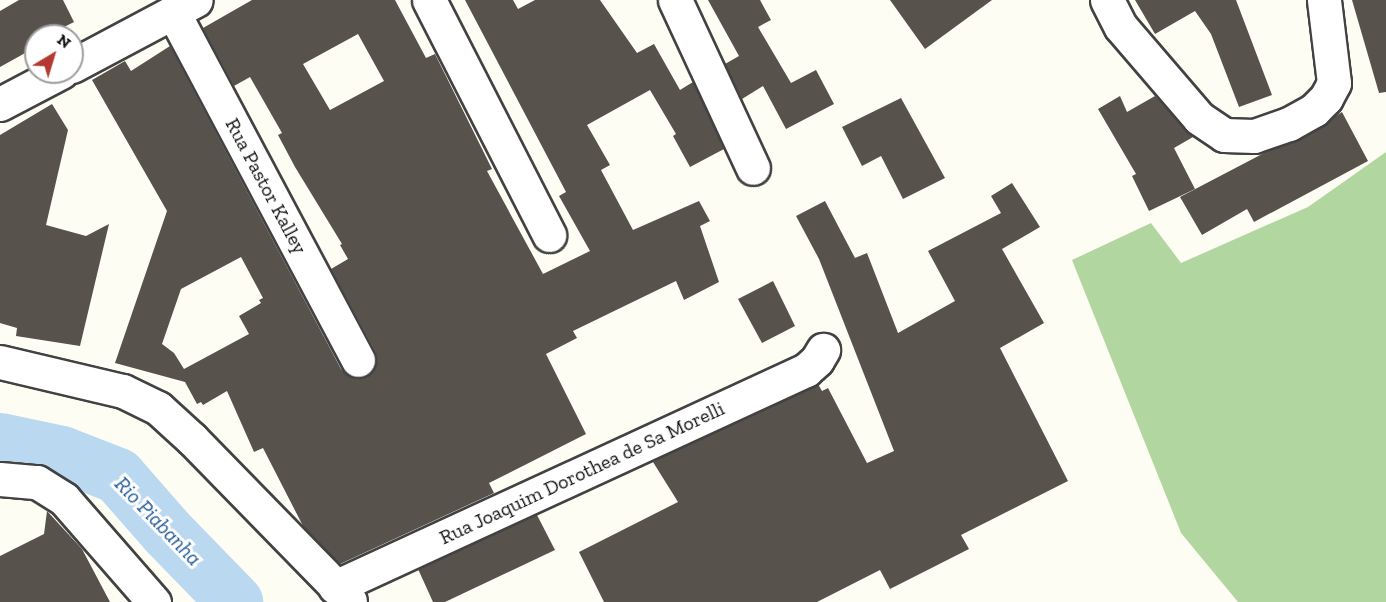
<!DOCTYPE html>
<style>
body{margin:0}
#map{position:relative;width:1386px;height:602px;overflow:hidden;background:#fefdf3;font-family:"Zilla Slab",serif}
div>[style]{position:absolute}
.forest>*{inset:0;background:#b2d69f}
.river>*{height:56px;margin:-28px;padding:0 28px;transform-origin:28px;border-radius:28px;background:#bbd8f1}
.building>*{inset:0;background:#57524c}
.roads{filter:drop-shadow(2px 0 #424242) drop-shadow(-2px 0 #424242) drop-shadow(0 2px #424242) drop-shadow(0 -2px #424242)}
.street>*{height:33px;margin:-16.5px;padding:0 16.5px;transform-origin:16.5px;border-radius:16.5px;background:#fff}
span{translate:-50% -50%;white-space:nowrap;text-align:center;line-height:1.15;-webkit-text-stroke:6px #fff;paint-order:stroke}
.street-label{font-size:20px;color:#0f0f0f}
.water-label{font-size:21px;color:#225997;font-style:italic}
.north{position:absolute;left:24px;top:24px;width:60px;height:60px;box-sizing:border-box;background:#fff;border:2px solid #9f9f9f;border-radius:50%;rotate:38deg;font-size:16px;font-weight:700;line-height:24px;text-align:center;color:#0f0f0f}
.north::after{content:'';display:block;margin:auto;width:21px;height:27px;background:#b43932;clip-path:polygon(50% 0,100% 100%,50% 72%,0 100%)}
</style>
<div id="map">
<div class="forest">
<div style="clip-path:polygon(1386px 152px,1386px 602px,1238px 602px,1181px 533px,1072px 260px,1151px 223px,1181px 263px,1308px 207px)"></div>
</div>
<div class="river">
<div style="left:0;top:441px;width:63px;rotate:11.8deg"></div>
<div style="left:62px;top:454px;width:60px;rotate:21.4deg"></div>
<div style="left:118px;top:476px;width:74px;rotate:48.8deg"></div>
<div style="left:167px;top:532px;width:98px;rotate:45.8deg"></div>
</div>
<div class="building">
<div style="clip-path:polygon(19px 0,63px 0,74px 22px,46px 36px,36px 36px,36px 47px,0 67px,0 11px)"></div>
<div style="clip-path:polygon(evenodd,252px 0,395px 0,426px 58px,435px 54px,492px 169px,487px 171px,543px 274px,590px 251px,559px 196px,566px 192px,465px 0,513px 0,518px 9px,535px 0,600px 0,637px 53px,654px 44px,680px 90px,693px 82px,724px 149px,690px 167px,673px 136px,676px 134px,650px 90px,587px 125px,610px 165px,601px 170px,633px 230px,699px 201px,710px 221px,700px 226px,719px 282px,684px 300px,676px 281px,573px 331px,577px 338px,546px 354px,586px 434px,489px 483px,494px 493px,340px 564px,303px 526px,263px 448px,254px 452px,227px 391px,203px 405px,201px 402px,197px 404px,185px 382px,115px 363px,167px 211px,92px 80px,125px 61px,131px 71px,170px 46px,341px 369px,349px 376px,358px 379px,367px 376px,374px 369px,377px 360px,375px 351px,331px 269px,348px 259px,340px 245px,342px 244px,295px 167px,278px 135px,282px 133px,250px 77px,234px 86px,203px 28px,252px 0,358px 34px,384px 81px,330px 110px,303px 64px,358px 34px,252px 0,241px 257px,263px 298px,259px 300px,261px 303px,239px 316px,249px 334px,184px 369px,174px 353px,162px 344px,181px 289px,241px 257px)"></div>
<div style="clip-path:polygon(708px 0,760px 0,771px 20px,758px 27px,791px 83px,816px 70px,834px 104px,786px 129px,763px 86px,742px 99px,725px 64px,739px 56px)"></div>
<div style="clip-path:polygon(890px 0,992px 0,925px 49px)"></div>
<div style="clip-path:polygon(1135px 0,1236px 0,1272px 95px,1239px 107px,1211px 34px,1195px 11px,1155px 34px)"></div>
<div style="clip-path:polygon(1352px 0,1386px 0,1386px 92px,1379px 93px)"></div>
<div style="clip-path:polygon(1120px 96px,1127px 112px,1155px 96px,1193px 137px,1174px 148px,1195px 189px,1149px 211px,1132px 176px,1136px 174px,1098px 109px)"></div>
<div style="clip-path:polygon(901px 98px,945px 178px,903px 199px,881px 156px,862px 166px,842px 127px)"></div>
<div style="clip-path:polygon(52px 104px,68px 130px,46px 225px,86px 236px,109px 224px,80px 346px,16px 336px,17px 328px,0 323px,0 135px)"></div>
<div style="clip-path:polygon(1342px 112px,1368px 161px,1254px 222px,1247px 209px,1202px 235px,1180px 197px,1266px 152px,1298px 140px)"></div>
<div style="clip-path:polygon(1012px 183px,1040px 227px,1002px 249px,1044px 323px,1000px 348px,1068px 481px,961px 535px,969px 549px,890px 589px,880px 570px,817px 602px,604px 602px,579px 552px,678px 502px,653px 462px,660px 458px,818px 384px,822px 391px,828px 388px,867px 463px,894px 451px,819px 259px,796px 216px,825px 201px,855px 258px,867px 253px,898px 333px,955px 301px,928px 251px,1001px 213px,991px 196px)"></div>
<div style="clip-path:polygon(773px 281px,795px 326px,762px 343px,738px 299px)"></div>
<div style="clip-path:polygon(47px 511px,82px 549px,110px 602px,0 602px,0 556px,44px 534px)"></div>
<div style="clip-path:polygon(537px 515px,555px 550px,445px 602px,433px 602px,418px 569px)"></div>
</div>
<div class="roads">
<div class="street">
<div style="left:429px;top:0;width:264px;rotate:62.9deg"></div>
<div style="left:675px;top:0;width:185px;rotate:65.1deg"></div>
<div style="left:1107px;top:0;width:30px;rotate:63deg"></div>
<div style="left:1121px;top:27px;width:120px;rotate:49.4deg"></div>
<div style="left:1199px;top:118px;width:30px;rotate:34deg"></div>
<div style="left:1224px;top:135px;width:30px;rotate:2deg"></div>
<div style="left:1254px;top:136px;width:37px;rotate:-19deg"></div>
<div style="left:1289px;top:124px;width:29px;rotate:-29deg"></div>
<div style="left:1314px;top:110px;width:17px;rotate:-45deg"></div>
<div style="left:1326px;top:98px;width:17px;rotate:-62deg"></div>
<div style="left:1334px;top:83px;width:84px;rotate:-96.9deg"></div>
<div style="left:173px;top:12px;width:394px;rotate:62deg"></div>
<div style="left:72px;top:66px;width:140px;rotate:-28deg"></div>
<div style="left:0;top:104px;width:69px;rotate:-27.7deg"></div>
<div style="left:0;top:362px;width:126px;rotate:13.3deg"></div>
<div style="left:123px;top:391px;width:39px;rotate:26deg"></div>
<div style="left:158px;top:408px;width:46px;rotate:42.4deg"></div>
<div style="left:192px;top:439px;width:226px;rotate:45.7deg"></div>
<div style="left:0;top:479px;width:37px;rotate:5deg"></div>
<div style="left:37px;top:482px;width:32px;rotate:32deg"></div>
<div style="left:64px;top:499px;width:137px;rotate:48.9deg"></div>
<div style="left:335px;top:587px;width:519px;rotate:-24.74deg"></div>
<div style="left:806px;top:370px;width:15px;rotate:-42deg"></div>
<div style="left:817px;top:360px;width:12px;rotate:-59deg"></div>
</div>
</div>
<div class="street-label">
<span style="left:266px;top:186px;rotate:62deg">Rua Pastor Kalley</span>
<span style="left:582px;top:473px;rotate:-25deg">Rua Joaquim Dorothea de Sa Morelli</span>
</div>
<div class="water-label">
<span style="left:158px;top:521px;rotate:46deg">Rio Piabanha</span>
</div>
<div class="north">N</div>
</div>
